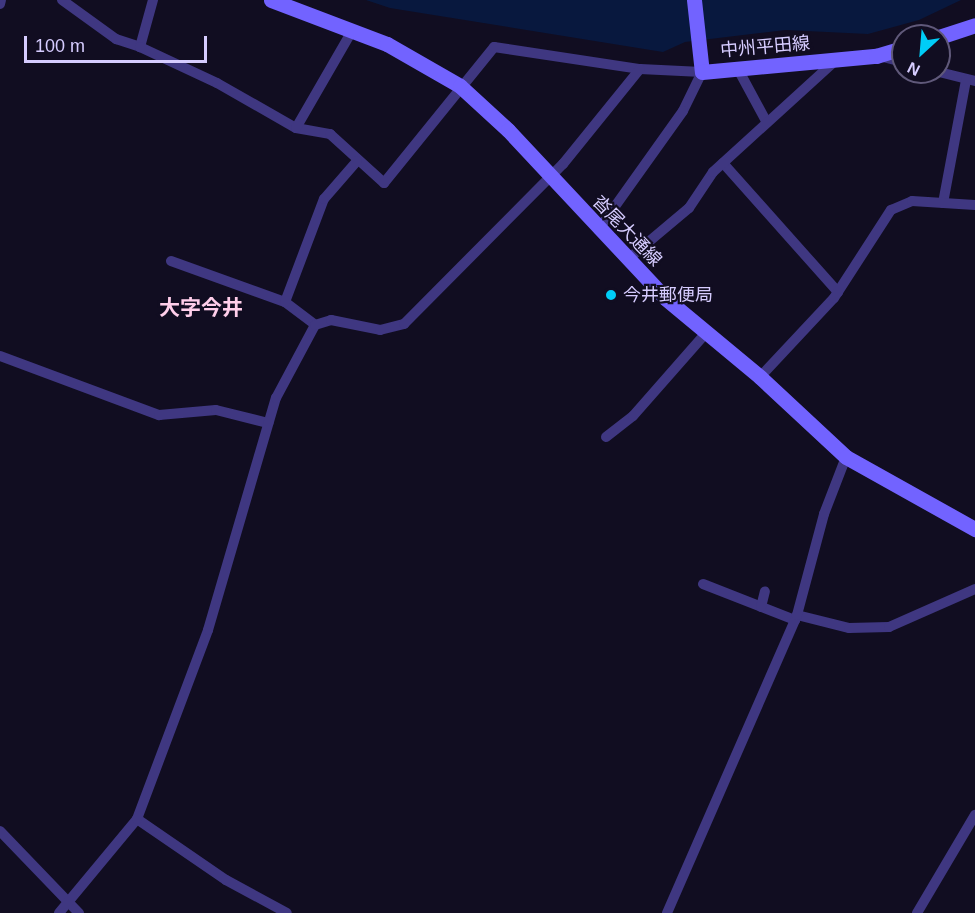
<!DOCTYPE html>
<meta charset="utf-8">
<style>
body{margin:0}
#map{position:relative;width:975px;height:913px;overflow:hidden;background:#110d21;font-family:Arial,"Noto Sans JP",sans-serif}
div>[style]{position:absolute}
.water>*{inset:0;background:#08183e}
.street>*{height:10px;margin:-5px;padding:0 5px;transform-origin:5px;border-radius:5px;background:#3f3781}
.secondary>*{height:15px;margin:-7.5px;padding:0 7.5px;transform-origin:7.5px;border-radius:7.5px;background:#7263ff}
.dots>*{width:16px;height:16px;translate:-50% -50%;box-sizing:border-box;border:3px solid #110d21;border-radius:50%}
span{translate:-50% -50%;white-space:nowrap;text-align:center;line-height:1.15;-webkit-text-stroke:4.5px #110d21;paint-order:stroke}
.street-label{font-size:18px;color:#d6ccff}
.poi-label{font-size:18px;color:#d6ccff}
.left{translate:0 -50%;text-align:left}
.quarter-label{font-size:21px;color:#ffceea;font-weight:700}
.north{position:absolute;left:891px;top:24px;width:60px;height:60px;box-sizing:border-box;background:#110d21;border:2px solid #60597a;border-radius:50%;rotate:206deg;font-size:16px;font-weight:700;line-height:24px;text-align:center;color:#d6ccff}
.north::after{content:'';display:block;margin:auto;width:21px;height:27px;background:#00cdf7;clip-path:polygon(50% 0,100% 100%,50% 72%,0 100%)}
.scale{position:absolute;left:24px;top:36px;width:183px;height:27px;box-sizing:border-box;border:3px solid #d6ccff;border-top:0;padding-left:8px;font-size:18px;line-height:21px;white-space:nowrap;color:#d6ccff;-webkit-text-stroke:4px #110d21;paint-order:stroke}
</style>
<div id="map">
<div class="water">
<div style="clip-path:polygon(366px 0,961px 0,919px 20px,868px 34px,786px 30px,685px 42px,663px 52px,390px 8px)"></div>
</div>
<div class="street">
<div style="left:62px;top:0;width:67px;rotate:35.8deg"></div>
<div style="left:116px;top:39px;width:25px;rotate:18deg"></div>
<div style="left:153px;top:0;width:49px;rotate:105.5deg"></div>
<div style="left:140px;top:47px;width:85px;rotate:25.1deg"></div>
<div style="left:217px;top:83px;width:91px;rotate:29.7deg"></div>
<div style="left:296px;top:128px;width:35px;rotate:10deg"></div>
<div style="left:330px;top:134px;width:73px;rotate:42.2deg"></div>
<div style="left:384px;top:183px;width:175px;rotate:-51deg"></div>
<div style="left:494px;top:47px;width:148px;rotate:8.6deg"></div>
<div style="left:640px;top:69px;width:62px;rotate:2.8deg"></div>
<div style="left:702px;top:72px;width:43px;rotate:116deg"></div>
<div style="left:683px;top:111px;width:146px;rotate:125.5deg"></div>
<div style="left:0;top:4px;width:4px;rotate:-76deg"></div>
<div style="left:879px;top:56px;width:25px;rotate:14deg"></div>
<div style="left:739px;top:71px;width:57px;rotate:61.6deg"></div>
<div style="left:939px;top:72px;width:37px;rotate:14deg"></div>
<div style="left:296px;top:128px;width:112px;rotate:-60deg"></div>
<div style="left:723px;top:163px;width:173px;rotate:48.3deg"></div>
<div style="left:943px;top:203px;width:125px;rotate:-79.4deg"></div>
<div style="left:627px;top:260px;width:81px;rotate:-40deg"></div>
<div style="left:689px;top:208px;width:43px;rotate:-56.3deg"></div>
<div style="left:713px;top:172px;width:166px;rotate:-42.3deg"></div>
<div style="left:171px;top:261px;width:121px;rotate:19.8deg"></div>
<div style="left:285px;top:302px;width:38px;rotate:37deg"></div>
<div style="left:285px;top:302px;width:110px;rotate:-69.3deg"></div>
<div style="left:324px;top:199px;width:50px;rotate:-49deg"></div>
<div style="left:0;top:356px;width:170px;rotate:20.4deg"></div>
<div style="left:159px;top:415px;width:57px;rotate:-5deg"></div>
<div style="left:216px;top:410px;width:54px;rotate:14deg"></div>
<div style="left:760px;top:377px;width:108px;rotate:-46.9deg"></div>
<div style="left:834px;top:298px;width:105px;rotate:-57.1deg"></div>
<div style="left:891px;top:210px;width:23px;rotate:-23deg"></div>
<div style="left:912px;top:201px;width:63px;rotate:3.6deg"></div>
<div style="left:606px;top:437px;width:34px;rotate:-38deg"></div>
<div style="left:633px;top:416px;width:111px;rotate:-48.7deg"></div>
<div style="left:703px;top:584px;width:99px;rotate:21.4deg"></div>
<div style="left:761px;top:607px;width:16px;rotate:-76deg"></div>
<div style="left:797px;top:615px;width:54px;rotate:14deg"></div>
<div style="left:849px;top:628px;width:40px;rotate:-1.4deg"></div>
<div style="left:889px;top:627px;width:94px;rotate:-23.8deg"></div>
<div style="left:137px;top:819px;width:108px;rotate:34.4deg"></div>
<div style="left:226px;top:880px;width:69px;rotate:28.4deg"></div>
<div style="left:0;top:831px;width:114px;rotate:46.1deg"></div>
<div style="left:59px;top:913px;width:122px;rotate:-50.3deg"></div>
<div style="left:137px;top:819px;width:202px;rotate:-69.4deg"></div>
<div style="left:208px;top:630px;width:242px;rotate:-73.7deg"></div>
<div style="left:276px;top:398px;width:83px;rotate:-61.9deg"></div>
<div style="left:315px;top:325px;width:17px;rotate:-17deg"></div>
<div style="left:331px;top:320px;width:50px;rotate:11.5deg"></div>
<div style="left:380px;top:330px;width:25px;rotate:-14deg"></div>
<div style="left:404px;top:324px;width:226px;rotate:-45.2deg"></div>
<div style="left:563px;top:164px;width:122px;rotate:-51deg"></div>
<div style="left:667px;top:913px;width:325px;rotate:-66.4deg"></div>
<div style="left:797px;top:615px;width:105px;rotate:-75deg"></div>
<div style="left:824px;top:514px;width:61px;rotate:-68.9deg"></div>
<div style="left:917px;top:913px;width:114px;rotate:-59.4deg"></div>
</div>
<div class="secondary">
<div style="left:271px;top:0;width:124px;rotate:20.8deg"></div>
<div style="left:387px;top:44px;width:84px;rotate:29.9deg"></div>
<div style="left:460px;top:86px;width:65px;rotate:42.5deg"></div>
<div style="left:508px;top:130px;width:230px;rotate:46.9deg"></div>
<div style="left:665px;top:298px;width:124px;rotate:39.7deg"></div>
<div style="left:760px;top:377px;width:117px;rotate:42.9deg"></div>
<div style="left:846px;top:457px;width:148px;rotate:29.2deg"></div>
<div style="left:694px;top:0;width:72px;rotate:83.7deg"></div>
<div style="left:702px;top:72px;width:175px;rotate:-5.3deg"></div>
<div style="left:876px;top:56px;width:28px;rotate:-17deg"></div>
<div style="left:939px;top:37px;width:38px;rotate:-18deg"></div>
</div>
<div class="dots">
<div style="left:611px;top:295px;background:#00cdf7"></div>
</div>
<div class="street-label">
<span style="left:765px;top:47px;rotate:-5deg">中州平田線</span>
<span style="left:627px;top:231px;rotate:46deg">沓尾大通線</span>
</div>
<div class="poi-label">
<span class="left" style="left:623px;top:295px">今井郵便局</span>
</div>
<div class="quarter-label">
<span style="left:201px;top:308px">大字今井</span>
</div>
<div class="north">N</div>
<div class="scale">100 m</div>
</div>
